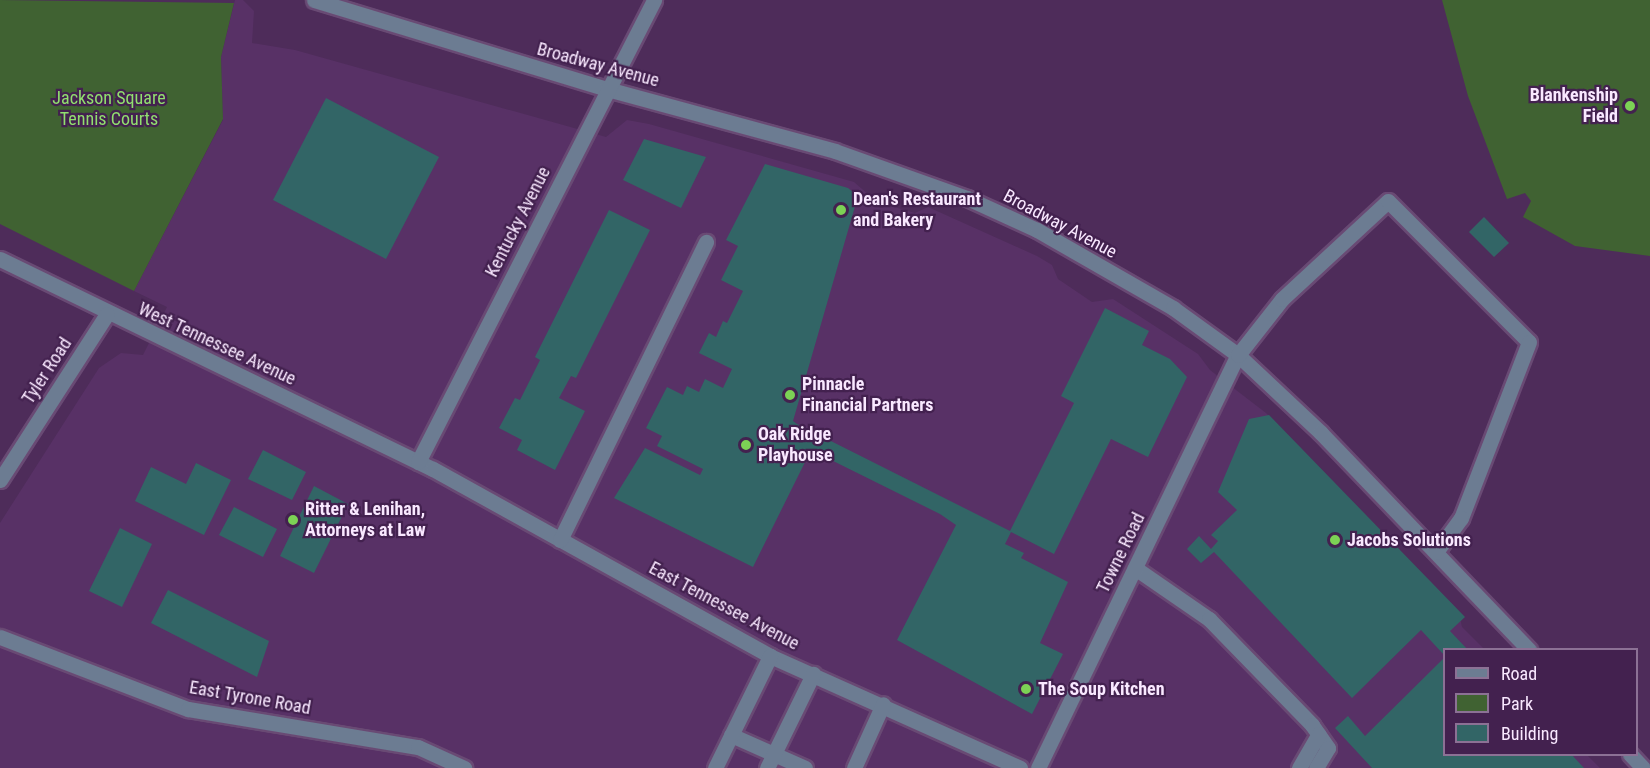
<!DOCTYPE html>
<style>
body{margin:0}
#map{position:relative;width:1650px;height:768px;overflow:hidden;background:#4e2c5a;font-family:"Roboto Condensed",sans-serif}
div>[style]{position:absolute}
.built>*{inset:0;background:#583166}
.green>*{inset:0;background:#406232}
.building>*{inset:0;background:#326566}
.roads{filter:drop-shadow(2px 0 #694a74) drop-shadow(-2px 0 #694a74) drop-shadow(0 2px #694a74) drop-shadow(0 -2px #694a74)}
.minor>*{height:15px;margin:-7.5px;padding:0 7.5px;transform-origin:7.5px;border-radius:7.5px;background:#6c7c92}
.dots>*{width:16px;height:16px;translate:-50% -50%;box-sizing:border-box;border:3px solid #43214f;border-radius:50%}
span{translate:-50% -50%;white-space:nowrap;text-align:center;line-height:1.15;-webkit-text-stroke:4.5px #43214f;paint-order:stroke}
.street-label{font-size:18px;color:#f9e8ff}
.poi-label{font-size:18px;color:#f9e8ff;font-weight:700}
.right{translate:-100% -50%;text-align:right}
.left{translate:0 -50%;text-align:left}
.park-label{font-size:18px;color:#91df6f}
.legend{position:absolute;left:1443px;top:648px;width:195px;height:108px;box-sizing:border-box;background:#43214f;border:2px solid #8c7195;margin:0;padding:8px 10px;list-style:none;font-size:18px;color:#f9e8ff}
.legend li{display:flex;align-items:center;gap:12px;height:30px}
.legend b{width:30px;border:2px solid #8c7195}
</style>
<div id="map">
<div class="built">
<div style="clip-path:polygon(235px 0,243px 0,254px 11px,252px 43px,295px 50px,606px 137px,627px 120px,649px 124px,854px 182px,877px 202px,915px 213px,928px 207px,1037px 256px,1052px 265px,1058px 279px,1092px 302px,1113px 299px,1198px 354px,1210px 370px,1266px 413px,1460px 618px,1462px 627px,1484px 649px,1444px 650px,1444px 754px,1587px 755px,1600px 768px,0 768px,0 523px,99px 368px,121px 353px,143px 355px,167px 307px,134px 291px,223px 120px,221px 57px)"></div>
</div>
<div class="green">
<div style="clip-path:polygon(0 0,234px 3px,221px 57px,223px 119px,134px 291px,0 224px)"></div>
<div style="clip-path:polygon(1442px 0,1650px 0,1650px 256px,1575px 246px,1523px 217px,1531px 201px,1525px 193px,1507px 199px,1468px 96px)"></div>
</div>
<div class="building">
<div style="clip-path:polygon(326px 98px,439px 157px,386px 259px,273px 200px)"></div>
<div style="clip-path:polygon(644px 139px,706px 157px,681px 208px,623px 180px)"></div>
<div style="clip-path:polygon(765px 164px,848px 188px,858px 196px,793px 421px,797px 424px,1010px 531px,1074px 403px,1061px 396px,1105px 308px,1149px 331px,1142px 345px,1170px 359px,1187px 377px,1148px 457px,1111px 439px,1054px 554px,1011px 532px,1005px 544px,1024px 553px,1021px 558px,1068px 582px,1040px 643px,1063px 654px,1032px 714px,897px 640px,956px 525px,940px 514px,811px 450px,753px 567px,614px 498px,645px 448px,700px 475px,703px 469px,657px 446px,662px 436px,646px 428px,667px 387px,683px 395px,687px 386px,699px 392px,705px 379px,723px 388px,732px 369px,699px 353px,709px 333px,716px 337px,723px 321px,727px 323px,743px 291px,721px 280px,738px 246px,726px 240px)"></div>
<div style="clip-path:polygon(609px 210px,650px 230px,576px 378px,571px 376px,559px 398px,585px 411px,555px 470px,517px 450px,522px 440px,499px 428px,515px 398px,520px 400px,540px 360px,535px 357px)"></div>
<div style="clip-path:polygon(1484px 217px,1509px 243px,1494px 257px,1469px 232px)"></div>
<div style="clip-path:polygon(1269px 415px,1465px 617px,1450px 631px,1468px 650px,1444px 650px,1444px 655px,1421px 630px,1352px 698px,1214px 552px,1201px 563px,1187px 549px,1199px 536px,1211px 549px,1218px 541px,1211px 535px,1237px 510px,1218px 492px,1249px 419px)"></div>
<div style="clip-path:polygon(263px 450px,306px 472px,292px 500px,248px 479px)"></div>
<div style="clip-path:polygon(196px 463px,231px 480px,204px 535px,135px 501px,151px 467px,186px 484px)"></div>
<div style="clip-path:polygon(314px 486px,348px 504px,314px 573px,280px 556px)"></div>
<div style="clip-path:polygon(234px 507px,277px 529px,263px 557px,219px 535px)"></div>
<div style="clip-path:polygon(120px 528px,152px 544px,122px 607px,89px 591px)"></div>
<div style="clip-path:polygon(168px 590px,269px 641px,257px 677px,151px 623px)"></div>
<div style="clip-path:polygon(1444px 658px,1444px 754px,1571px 754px,1584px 768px,1372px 768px,1335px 728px,1348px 716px,1365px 736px)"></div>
</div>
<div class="roads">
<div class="minor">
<div style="left:314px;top:0;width:306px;rotate:16.9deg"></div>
<div style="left:607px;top:89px;width:236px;rotate:15.2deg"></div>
<div style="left:835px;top:151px;width:140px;rotate:19.6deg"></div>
<div style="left:967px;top:198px;width:77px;rotate:24.6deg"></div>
<div style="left:1037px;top:230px;width:157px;rotate:29.8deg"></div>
<div style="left:1173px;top:308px;width:80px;rotate:35.9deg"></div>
<div style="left:1238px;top:355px;width:114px;rotate:43.2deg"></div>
<div style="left:1321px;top:433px;width:301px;rotate:46.2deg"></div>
<div style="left:0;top:259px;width:481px;rotate:25.9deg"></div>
<div style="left:433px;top:469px;width:385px;rotate:29deg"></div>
<div style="left:770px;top:656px;width:274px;rotate:24.1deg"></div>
<div style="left:418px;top:462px;width:519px;rotate:-62.94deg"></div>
<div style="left:0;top:480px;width:197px;rotate:-57.2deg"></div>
<div style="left:560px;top:540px;width:332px;rotate:-63.9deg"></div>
<div style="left:1135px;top:568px;width:90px;rotate:34.6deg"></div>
<div style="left:1209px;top:619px;width:148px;rotate:45.8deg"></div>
<div style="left:1312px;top:725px;width:28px;rotate:55deg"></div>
<div style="left:1328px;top:748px;width:23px;rotate:121deg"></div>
<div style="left:0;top:637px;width:201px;rotate:21deg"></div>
<div style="left:188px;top:709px;width:233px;rotate:9.4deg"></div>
<div style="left:418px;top:747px;width:51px;rotate:24.5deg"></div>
<div style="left:731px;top:735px;width:81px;rotate:24deg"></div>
<div style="left:1630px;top:754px;width:19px;rotate:47deg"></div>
<div style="left:715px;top:768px;width:125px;rotate:-63.8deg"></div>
<div style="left:767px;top:768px;width:105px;rotate:-63.9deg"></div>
<div style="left:854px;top:768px;width:70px;rotate:-65.6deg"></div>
<div style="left:1038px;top:768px;width:459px;rotate:-64.2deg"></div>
<div style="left:1238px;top:355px;width:71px;rotate:-51.8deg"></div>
<div style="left:1282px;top:299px;width:144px;rotate:-42.8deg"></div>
<div style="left:1388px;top:201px;width:199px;rotate:45deg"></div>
<div style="left:1529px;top:342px;width:189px;rotate:111.1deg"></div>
<div style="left:1461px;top:518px;width:42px;rotate:126.3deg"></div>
<div style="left:1299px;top:768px;width:39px;rotate:-60deg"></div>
</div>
</div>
<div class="dots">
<div style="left:1630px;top:106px;background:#7cd155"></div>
<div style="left:841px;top:210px;background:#7cd155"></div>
<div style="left:790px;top:395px;background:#7cd155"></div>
<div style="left:746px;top:445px;background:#7cd155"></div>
<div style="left:293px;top:520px;background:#7cd155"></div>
<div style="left:1335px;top:540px;background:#7cd155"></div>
<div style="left:1026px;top:689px;background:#7cd155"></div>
</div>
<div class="street-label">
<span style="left:598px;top:65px;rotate:15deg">Broadway Avenue</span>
<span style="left:518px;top:222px;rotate:-63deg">Kentucky Avenue</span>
<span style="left:1060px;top:224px;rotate:28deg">Broadway Avenue</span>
<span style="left:217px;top:344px;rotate:25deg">West Tennessee Avenue</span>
<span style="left:47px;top:371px;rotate:-57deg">Tyler Road</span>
<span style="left:1121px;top:553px;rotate:-64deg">Towne Road</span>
<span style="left:724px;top:606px;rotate:28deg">East Tennessee Avenue</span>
<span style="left:250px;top:698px;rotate:10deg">East Tyrone Road</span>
</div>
<div class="poi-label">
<span class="right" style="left:1618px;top:106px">Blankenship<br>Field</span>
<span class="left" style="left:853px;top:210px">Dean's Restaurant<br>and Bakery</span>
<span class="left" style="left:802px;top:395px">Pinnacle<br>Financial Partners</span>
<span class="left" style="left:758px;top:445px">Oak Ridge<br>Playhouse</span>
<span class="left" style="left:305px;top:520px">Ritter &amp; Lenihan,<br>Attorneys at Law</span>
<span class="left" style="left:1347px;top:540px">Jacobs Solutions</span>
<span class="left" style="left:1038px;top:689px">The Soup Kitchen</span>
</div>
<div class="park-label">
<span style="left:109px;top:109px">Jackson Square<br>Tennis Courts</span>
</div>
<ul class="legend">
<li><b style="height:8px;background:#6c7c92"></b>Road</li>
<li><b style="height:16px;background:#406232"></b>Park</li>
<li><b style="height:16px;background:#326566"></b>Building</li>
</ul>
</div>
